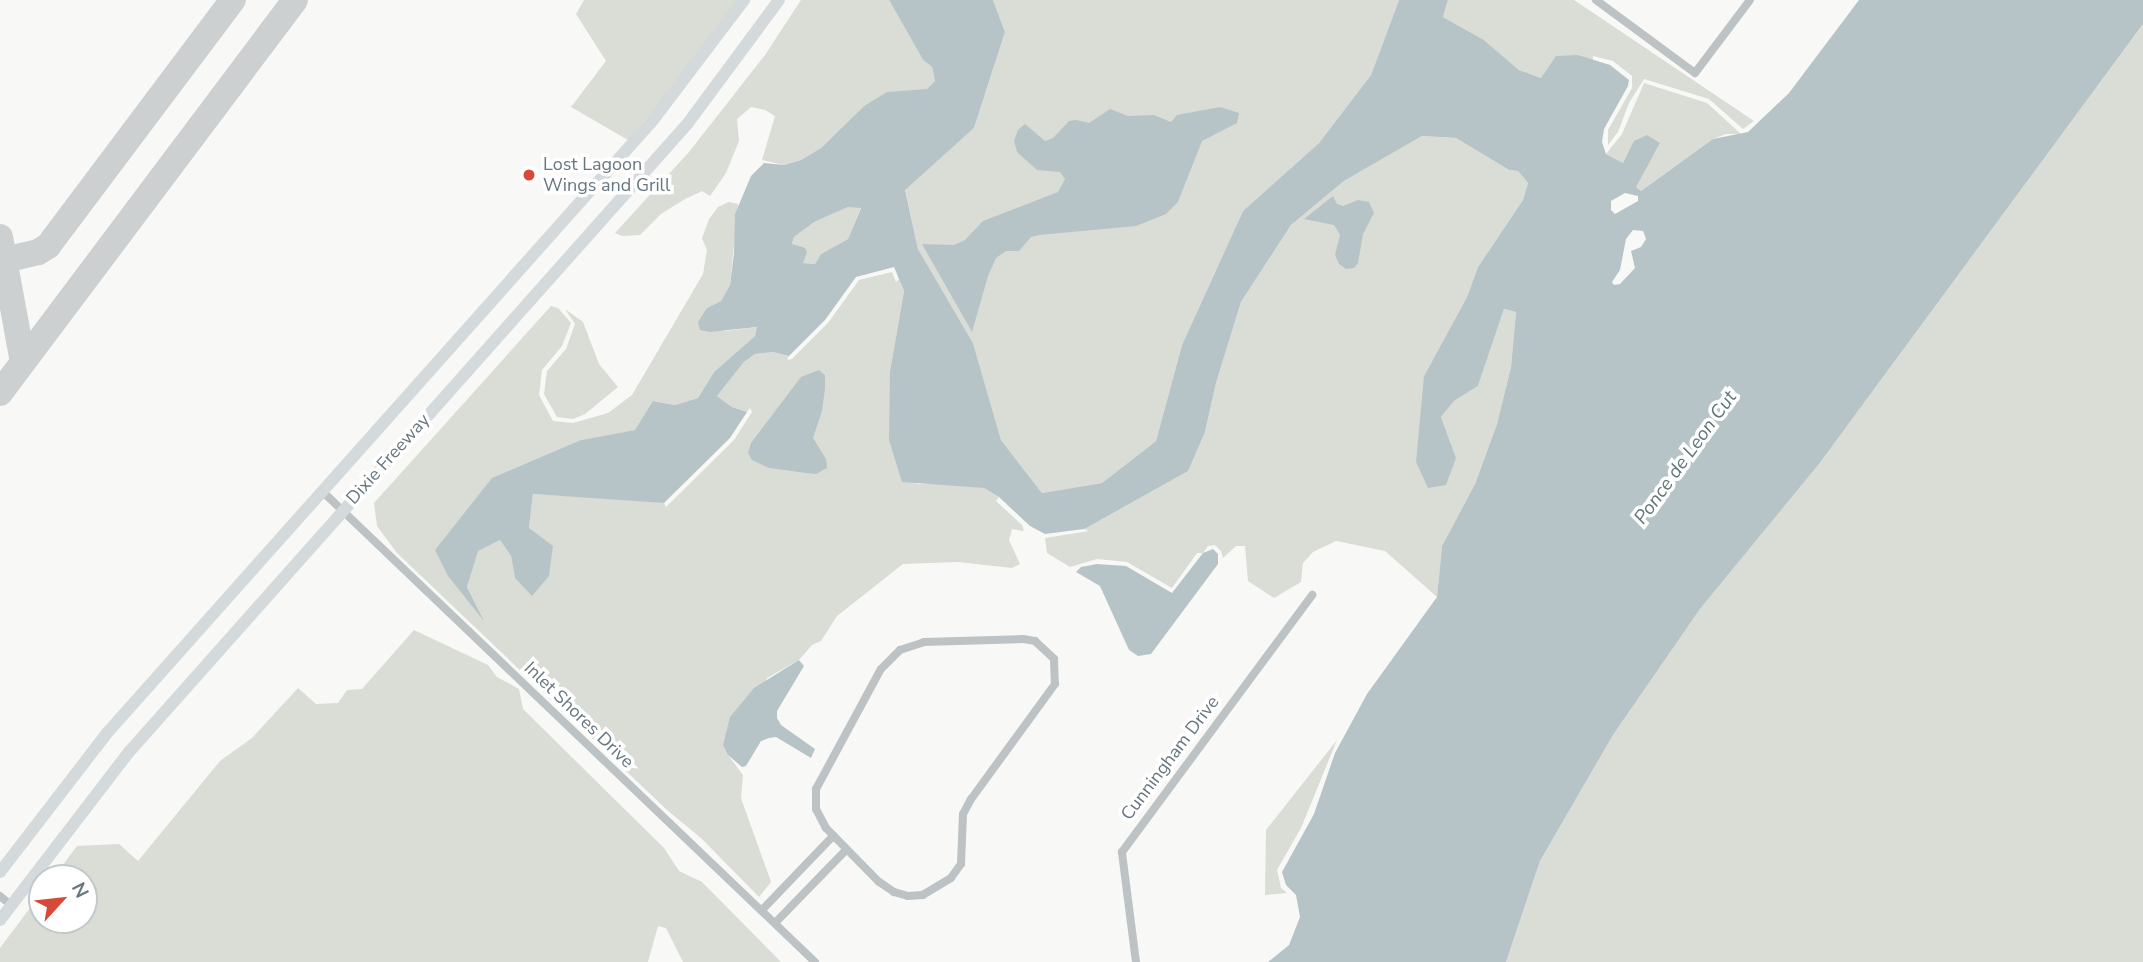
<!DOCTYPE html>
<style>
body{margin:0}
#map{position:relative;width:2143px;height:962px;overflow:hidden;background:#f8f8f6;font-family:"Nunito Sans",sans-serif}
div>[style]{position:absolute}
.green>*{inset:0;background:#d9ddd6}
.water>*{inset:0;background:#b7c4c7}
.taxiway>*{height:26px;margin:-13px;padding:0 13px;transform-origin:13px;border-radius:13px;background:#ccd0d1}
.street>*{height:8px;margin:-4px;padding:0 4px;transform-origin:4px;border-radius:4px;background:#bdc3c5}
.primary>*{height:12px;margin:-6px;padding:0 6px;transform-origin:6px;border-radius:6px;background:#d4d9db}
.dots>*{width:19px;height:19px;translate:-50% -50%;box-sizing:border-box;border:4px solid #fff;border-radius:50%}
span{translate:-50% -50%;white-space:nowrap;text-align:center;line-height:1.15;-webkit-text-stroke:7px #fff;paint-order:stroke}
.poi-label{font-size:18px;color:#66777f}
.left{translate:0 -50%;text-align:left}
.street-label{font-size:18px;color:#66777f}
.water-label{font-size:19px;color:#607679;font-style:italic}
.north{position:absolute;left:28px;top:864px;width:70px;height:70px;box-sizing:border-box;background:#fff;border:2px solid #c2c9cc;border-radius:50%;rotate:63deg;font-size:19px;font-weight:700;line-height:28px;text-align:center;color:#66777f}
.north::after{content:'';display:block;margin:auto;width:24px;height:32px;background:#d64a39;clip-path:polygon(50% 0,100% 100%,50% 72%,0 100%)}
</style>
<div id="map">
<div class="green">
<div style="clip-path:polygon(584px 0,738px 0,681px 78px,628px 140px,571px 107px,606px 61px,576px 14px)"></div>
<div style="clip-path:polygon(801px 0,889px 0,923px 60px,932px 67px,935px 81px,927px 89px,864px 106px,821px 148px,801px 160px,784px 165px,762px 160px,775px 116px,765px 110px,751px 107px,737px 119px,739px 141px,726px 173px,710px 196px,702px 191px,685px 199px,661px 214px,640px 235px,622px 236px,615px 233px,689px 152px,765px 55px)"></div>
<div style="clip-path:polygon(993px 0,1399px 0,1371px 75px,1319px 143px,1243px 211px,1182px 345px,1156px 441px,1102px 483px,1042px 493px,1001px 440px,973px 343px,918px 249px,905px 189px,974px 128px,1005px 32px)"></div>
<div style="clip-path:polygon(1448px 0,1574px 0,1754px 121px,1743px 129px,1709px 99px,1644px 79px,1629px 103px,1618px 132px,1608px 145px,1608px 130px,1632px 88px,1632px 76px,1613px 61px,1593px 56px,1593px 61px,1578px 55px,1541px 78px,1519px 70px,1484px 40px,1443px 17px)"></div>
<div style="clip-path:polygon(2143px 24px,2143px 962px,1506px 962px,1540px 861px,1613px 735px,1700px 609px,1819px 464px)"></div>
<div style="clip-path:polygon(1644px 83px,1707px 103px,1741px 134px,1726px 134px,1713px 139px,1641px 191px,1635px 187px,1660px 143px,1623px 163px,1606px 154px,1622px 134px)"></div>
<div style="clip-path:polygon(1422px 136px,1456px 138px,1509px 170px,1518px 171px,1528px 183px,1523px 200px,1478px 267px,1467px 297px,1424px 376px,1456px 458px,1441px 417px,1454px 401px,1478px 386px,1504px 309px,1516px 312px,1511px 367px,1497px 424px,1475px 484px,1442px 546px,1437px 597px,1385px 551px,1336px 541px,1313px 552px,1303px 563px,1301px 582px,1274px 598px,1248px 581px,1245px 546px,1236px 546px,1223px 558px,1221px 551px,1215px 545px,1208px 546px,1203px 553px,1197px 553px,1172px 588px,1127px 562px,1097px 559px,1070px 567px,1047px 553px,1045px 538px,1089px 531px,1084px 529px,1205px 432px,1216px 383px,1241px 302px,1291px 225px,1344px 181px)"></div>
<div style="clip-path:polygon(729px 202px,738px 204px,730px 285px,721px 301px,707px 308px,725px 331px,758px 327px,755px 336px,714px 372px,698px 398px,675px 405px,654px 401px,636px 430px,581px 440px,435px 550px,482px 617px,467px 587px,477px 551px,500px 540px,511px 556px,515px 578px,529px 528px,533px 494px,636px 500px,664px 503px,666px 507px,734px 440px,752px 412px,750px 408px,747px 412px,732px 407px,717px 396px,744px 362px,755px 354px,773px 352px,789px 356px,787px 360px,792px 359px,828px 323px,859px 280px,892px 272px,896px 282px,899px 279px,904px 291px,890px 371px,917px 484px,956px 484px,984px 488px,999px 497px,996px 501px,1022px 525px,1024px 531px,1012px 529px,1009px 540px,1020px 564px,1012px 568px,958px 562px,903px 564px,837px 616px,821px 641px,812px 645px,799px 660px,767px 678px,728px 755px,743px 775px,741px 798px,771px 882px,759px 897px,702px 839px,666px 809px,397px 553px,377px 526px,374px 503px,551px 306px,558px 308px,571px 323px,562px 346px,542px 370px,539px 395px,553px 421px,573px 423px,608px 413px,632px 395px,703px 274px,707px 250px,702px 238px,709px 219px,718px 207px)"></div>
<div style="clip-path:polygon(848px 207px,861px 207px,848px 239px,821px 254px,815px 264px,802px 263px,792px 244px,794px 237px,813px 222px)"></div>
<div style="clip-path:polygon(565px 309px,583px 322px,599px 364px,618px 387px,585px 414px,573px 419px,557px 417px,544px 394px,547px 371px,566px 349px,575px 324px)"></div>
<div style="clip-path:polygon(414px 630px,488px 665px,497px 677px,519px 689px,523px 709px,664px 848px,679px 871px,702px 882px,781px 962px,683px 962px,666px 928px,658px 926px,648px 962px,0 962px,0 948px,42px 892px,42px 920px,84px 920px,84px 878px,53px 878px,77px 846px,119px 844px,138px 861px,220px 761px,252px 738px,298px 688px,316px 704px,338px 703px,347px 690px,362px 689px)"></div>
<div style="clip-path:polygon(1337px 740px,1301px 828px,1277px 870px,1281px 888px,1287px 893px,1265px 895px,1266px 830px)"></div>
</div>
<div class="water">
<div style="clip-path:polygon(evenodd,889px 0,993px 0,1005px 32px,974px 128px,905px 190px,918px 249px,973px 343px,1001px 440px,1042px 493px,1102px 483px,1156px 441px,1182px 345px,1243px 211px,1319px 143px,1371px 75px,1399px 0,1448px 0,1443px 17px,1484px 40px,1519px 70px,1541px 78px,1556px 56px,1578px 55px,1610px 65px,1629px 80px,1628px 86px,1604px 129px,1602px 142px,1606px 154px,1623px 163px,1634px 141px,1647px 135px,1660px 143px,1636px 187px,1641px 191px,1713px 139px,1748px 132px,1789px 93px,1859px 0,2143px 0,2143px 24px,1819px 464px,1700px 609px,1613px 735px,1540px 861px,1506px 962px,1268px 962px,1289px 945px,1300px 917px,1296px 895px,1286px 885px,1282px 872px,1314px 814px,1335px 753px,1367px 694px,1437px 597px,1442px 546px,1475px 484px,1497px 424px,1511px 367px,1516px 312px,1504px 309px,1478px 386px,1454px 401px,1441px 417px,1456px 458px,1446px 485px,1428px 488px,1416px 462px,1424px 376px,1467px 297px,1478px 267px,1523px 200px,1528px 183px,1518px 171px,1509px 170px,1456px 138px,1422px 136px,1344px 181px,1291px 225px,1241px 302px,1216px 383px,1205px 432px,1188px 471px,1084px 529px,1045px 534px,1030px 526px,999px 497px,984px 488px,902px 482px,889px 440px,890px 371px,904px 291px,894px 267px,856px 277px,825px 320px,789px 356px,773px 352px,755px 354px,744px 362px,717px 396px,732px 407px,747px 412px,730px 438px,664px 503px,533px 494px,529px 528px,553px 546px,549px 576px,532px 596px,515px 578px,511px 556px,500px 540px,478px 551px,467px 587px,484px 621px,448px 576px,435px 550px,492px 478px,581px 440px,635px 430px,653px 401px,675px 405px,698px 398px,714px 372px,755px 336px,757px 327px,710px 332px,700px 330px,698px 322px,707px 308px,721px 301px,730px 285px,734px 253px,735px 214px,751px 176px,764px 163px,784px 165px,801px 160px,821px 148px,864px 106px,887px 92px,927px 89px,935px 81px,932px 67px,923px 60px,889px 0,1625px 193px,1638px 196px,1638px 201px,1615px 214px,1611px 210px,1611px 201px,1625px 193px,889px 0,848px 207px,861px 208px,848px 239px,821px 254px,815px 264px,803px 263px,807px 252px,805px 248px,792px 244px,794px 237px,814px 222px,848px 207px,889px 0,1633px 230px,1643px 231px,1646px 239px,1641px 247px,1631px 251px,1635px 268px,1620px 284px,1614px 285px,1612px 282px,1620px 270px,1626px 239px,1633px 230px)"></div>
<div style="clip-path:polygon(1220px 107px,1239px 113px,1237px 123px,1202px 141px,1178px 202px,1166px 214px,1136px 226px,1039px 235px,1031px 237px,1019px 251px,1006px 251px,996px 258px,988px 276px,972px 332px,922px 244px,954px 245px,965px 240px,983px 221px,1058px 192px,1065px 179px,1060px 172px,1037px 170px,1017px 152px,1014px 141px,1018px 130px,1025px 124px,1045px 141px,1053px 138px,1069px 121px,1076px 120px,1089px 123px,1110px 109px,1128px 116px,1154px 115px,1171px 122px,1177px 115px)"></div>
<div style="clip-path:polygon(1333px 196px,1337px 204px,1343px 206px,1358px 200px,1369px 202px,1374px 213px,1363px 234px,1358px 263px,1354px 268px,1346px 269px,1339px 264px,1335px 255px,1340px 235px,1334px 225px,1304px 219px)"></div>
<div style="clip-path:polygon(819px 370px,825px 375px,825px 389px,822px 411px,813px 438px,826px 459px,827px 468px,816px 474px,806px 473px,769px 468px,752px 460px,748px 453px,751px 443px,801px 377px)"></div>
<div style="clip-path:polygon(1213px 549px,1218px 554px,1218px 564px,1151px 654px,1138px 656px,1129px 650px,1100px 586px,1076px 572px,1081px 567px,1097px 564px,1126px 566px,1172px 593px,1203px 553px)"></div>
<div style="clip-path:polygon(799px 660px,804px 666px,777px 711px,777px 718px,781px 725px,815px 749px,811px 758px,776px 737px,769px 738px,761px 741px,746px 766px,742px 767px,728px 755px,723px 745px,730px 717px,754px 688px)"></div>
</div>
<div class="taxiway">
<div style="left:0;top:237px;width:127px;rotate:79.6deg"></div>
<div style="left:4px;top:260px;width:35px;rotate:-13deg"></div>
<div style="left:38px;top:252px;width:12px;rotate:-31deg"></div>
<div style="left:48px;top:246px;width:308px;rotate:-53.1deg"></div>
<div style="left:0;top:393px;width:491px;rotate:-53.1deg"></div>
</div>
<div class="street">
<div style="left:1596px;top:0;width:123px;rotate:36.4deg"></div>
<div style="left:1695px;top:73px;width:91px;rotate:-53deg"></div>
<div style="left:322px;top:491px;width:682px;rotate:43.69deg"></div>
<div style="left:1023px;top:639px;width:12px;rotate:9deg"></div>
<div style="left:1035px;top:641px;width:26px;rotate:43deg"></div>
<div style="left:1054px;top:659px;width:25px;rotate:88deg"></div>
<div style="left:1055px;top:684px;width:142px;rotate:126.1deg"></div>
<div style="left:971px;top:799px;width:17px;rotate:118deg"></div>
<div style="left:963px;top:814px;width:50px;rotate:92.3deg"></div>
<div style="left:961px;top:864px;width:17px;rotate:126deg"></div>
<div style="left:951px;top:878px;width:33px;rotate:149deg"></div>
<div style="left:923px;top:895px;width:15px;rotate:176deg"></div>
<div style="left:908px;top:896px;width:15px;rotate:-164deg"></div>
<div style="left:894px;top:892px;width:18px;rotate:-146deg"></div>
<div style="left:879px;top:882px;width:76px;rotate:-134.5deg"></div>
<div style="left:826px;top:828px;width:21px;rotate:-118deg"></div>
<div style="left:816px;top:809px;width:20px;rotate:-90deg"></div>
<div style="left:816px;top:789px;width:136px;rotate:-61.6deg"></div>
<div style="left:881px;top:669px;width:27px;rotate:-45deg"></div>
<div style="left:900px;top:650px;width:25px;rotate:-18deg"></div>
<div style="left:924px;top:642px;width:99px;rotate:-1.7deg"></div>
<div style="left:0;top:896px;width:14px;rotate:39deg"></div>
<div style="left:762px;top:910px;width:103px;rotate:-46.2deg"></div>
<div style="left:775px;top:923px;width:102px;rotate:-45.8deg"></div>
<div style="left:1136px;top:962px;width:111px;rotate:-97.3deg"></div>
<div style="left:1122px;top:852px;width:320px;rotate:-53.5deg"></div>
</div>
<div class="primary">
<div style="left:0;top:872px;width:177px;rotate:-52.4deg"></div>
<div style="left:108px;top:732px;width:819px;rotate:-48.31deg"></div>
<div style="left:653px;top:120px;width:151px;rotate:-52.8deg"></div>
<div style="left:0;top:920px;width:212px;rotate:-52.5deg"></div>
<div style="left:129px;top:752px;width:841px;rotate:-48.37deg"></div>
<div style="left:688px;top:123px;width:153px;rotate:-53.5deg"></div>
</div>
<div class="dots">
<div style="left:529px;top:175px;background:#d64a39"></div>
</div>
<div class="poi-label">
<span class="left" style="left:543px;top:175px">Lost Lagoon<br>Wings and Grill</span>
</div>
<div class="street-label">
<span style="left:388px;top:459px;rotate:-48deg">Dixie Freeway</span>
<span style="left:579px;top:715px;rotate:44deg">Inlet Shores Drive</span>
<span style="left:1170px;top:758px;rotate:-53deg">Cunningham Drive</span>
</div>
<div class="water-label">
<span style="left:1686px;top:458px;rotate:-54deg">Ponce de Leon Cut</span>
</div>
<div class="north">N</div>
</div>
